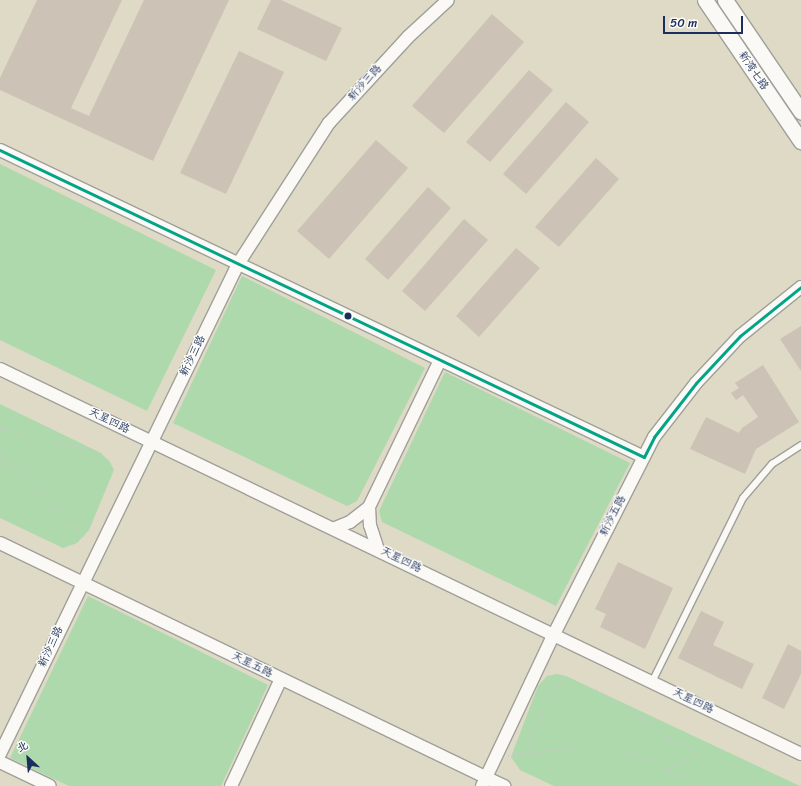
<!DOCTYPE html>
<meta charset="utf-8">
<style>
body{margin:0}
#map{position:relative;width:801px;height:786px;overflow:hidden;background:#dedac6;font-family:Sriracha,"LXGW WenKai TC",sans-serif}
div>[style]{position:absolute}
.green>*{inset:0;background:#aed9ad}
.building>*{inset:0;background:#ccc2b5}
.path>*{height:2px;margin-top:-1px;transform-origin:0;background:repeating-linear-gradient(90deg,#c9c9c8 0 1px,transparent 0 4px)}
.roads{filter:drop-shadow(1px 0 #9fa09a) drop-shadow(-1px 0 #9fa09a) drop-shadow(0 1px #9fa09a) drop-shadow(0 -1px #9fa09a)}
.service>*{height:6px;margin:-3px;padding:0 3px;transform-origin:3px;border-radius:3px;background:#faf9f6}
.minor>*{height:12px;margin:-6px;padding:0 6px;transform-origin:6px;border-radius:6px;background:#faf9f6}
.tertiary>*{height:15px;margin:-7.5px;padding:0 7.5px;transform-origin:7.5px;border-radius:7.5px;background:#faf9f6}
.bus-1>*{height:3px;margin:-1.5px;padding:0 1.5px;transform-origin:1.5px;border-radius:1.5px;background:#01a486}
.dots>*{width:11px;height:11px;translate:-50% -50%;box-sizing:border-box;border:2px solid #fdfcf7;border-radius:50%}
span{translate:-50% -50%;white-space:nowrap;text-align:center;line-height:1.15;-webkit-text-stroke:3px #fdfcf7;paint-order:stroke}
.street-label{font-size:11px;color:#1b2f5e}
.north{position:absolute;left:8px;top:738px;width:40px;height:40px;-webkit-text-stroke:3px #fdfcf7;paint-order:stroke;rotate:334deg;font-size:11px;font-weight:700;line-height:16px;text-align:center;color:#1b2f5e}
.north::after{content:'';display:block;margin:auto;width:14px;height:18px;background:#1b2f5e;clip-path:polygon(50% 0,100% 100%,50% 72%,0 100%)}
.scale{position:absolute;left:663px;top:16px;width:80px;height:18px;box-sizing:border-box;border:2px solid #1b2f5e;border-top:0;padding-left:5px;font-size:12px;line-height:14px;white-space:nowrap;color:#1b2f5e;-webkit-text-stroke:3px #fdfcf7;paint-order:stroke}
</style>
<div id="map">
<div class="green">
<div style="clip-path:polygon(0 164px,216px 270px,147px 411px,0 340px)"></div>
<div style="clip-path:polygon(242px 276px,425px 368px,357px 501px,347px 506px,173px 423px)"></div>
<div style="clip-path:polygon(445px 372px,630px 463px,556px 606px,382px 522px,379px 511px)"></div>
<div style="clip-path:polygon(0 404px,101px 453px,110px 462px,114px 470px,89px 530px,77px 543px,63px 548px,0 518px)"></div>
<div style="clip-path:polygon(88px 596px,268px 685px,221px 786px,69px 786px,10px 758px)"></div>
<div style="clip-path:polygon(557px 674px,566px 676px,800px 786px,554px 786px,520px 770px,511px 757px,538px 686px,547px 676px)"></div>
</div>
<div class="building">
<div style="clip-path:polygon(37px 0,122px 0,71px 108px,89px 116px,144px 0,229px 0,153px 161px,0 90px,0 78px)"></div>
<div style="clip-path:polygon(271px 0,281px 0,342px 28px,326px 61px,257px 29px)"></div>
<div style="clip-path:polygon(492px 14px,524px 42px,444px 133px,412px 106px)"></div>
<div style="clip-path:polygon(239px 51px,284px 72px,226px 194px,180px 173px)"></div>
<div style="clip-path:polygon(529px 70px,553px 90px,490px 162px,466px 142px)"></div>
<div style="clip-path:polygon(566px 102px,589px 122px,526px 194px,503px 174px)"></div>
<div style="clip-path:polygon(376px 140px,408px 168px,329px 259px,297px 231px)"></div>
<div style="clip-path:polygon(596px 158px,619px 179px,559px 247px,535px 227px)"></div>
<div style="clip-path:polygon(428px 187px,451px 208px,388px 280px,365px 259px)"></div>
<div style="clip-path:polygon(464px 219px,488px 240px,425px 311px,402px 291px)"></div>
<div style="clip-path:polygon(516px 248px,540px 268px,479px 337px,456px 316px)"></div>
<div style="clip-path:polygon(801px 326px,801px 371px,780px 339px)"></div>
<div style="clip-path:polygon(763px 365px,799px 422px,756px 449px,745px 474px,690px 449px,706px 417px,739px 433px,742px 428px,758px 417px,743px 395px,736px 400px,731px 393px,739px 388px,735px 383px)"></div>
<div style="clip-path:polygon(618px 562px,673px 588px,645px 649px,600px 627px,606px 614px,595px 609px)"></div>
<div style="clip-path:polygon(701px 611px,724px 622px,713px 645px,754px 664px,742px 689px,678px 658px)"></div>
<div style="clip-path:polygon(788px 644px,801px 651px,801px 674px,784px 709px,762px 698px)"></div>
</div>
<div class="path">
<div style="left:0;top:429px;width:104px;rotate:13.4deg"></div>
<div style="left:0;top:455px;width:117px;rotate:44deg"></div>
<div style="left:596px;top:690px;width:118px;rotate:32.9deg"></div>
<div style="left:695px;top:754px;width:27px;rotate:147deg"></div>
<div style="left:526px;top:754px;width:51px;rotate:-68deg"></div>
<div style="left:545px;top:707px;width:36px;rotate:-58deg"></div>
<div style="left:508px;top:756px;width:68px;rotate:-7.7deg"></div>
<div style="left:575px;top:747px;width:32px;rotate:4deg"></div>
<div style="left:607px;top:749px;width:31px;rotate:11deg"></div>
<div style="left:637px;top:755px;width:73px;rotate:25.2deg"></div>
</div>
<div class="roads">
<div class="service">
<div style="left:652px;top:682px;width:205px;rotate:-63.7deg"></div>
<div style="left:743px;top:498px;width:45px;rotate:-49.5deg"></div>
<div style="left:772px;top:464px;width:35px;rotate:-33deg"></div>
</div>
<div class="minor">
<div style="left:0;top:150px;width:713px;rotate:25.49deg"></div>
<div style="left:0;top:369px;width:889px;rotate:25.67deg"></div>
<div style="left:369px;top:507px;width:163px;rotate:-64.2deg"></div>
<div style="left:335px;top:528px;width:16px;rotate:-22deg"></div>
<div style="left:350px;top:522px;width:24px;rotate:-38deg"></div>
<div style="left:369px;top:507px;width:18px;rotate:87deg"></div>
<div style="left:370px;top:525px;width:25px;rotate:72deg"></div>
<div style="left:0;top:543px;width:560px;rotate:25.74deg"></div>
<div style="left:0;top:754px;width:545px;rotate:-64.09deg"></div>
<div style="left:238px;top:264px;width:168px;rotate:-57.2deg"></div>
<div style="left:329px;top:123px;width:117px;rotate:-47.4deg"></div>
<div style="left:408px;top:37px;width:54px;rotate:-42.8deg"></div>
<div style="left:0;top:762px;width:55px;rotate:25.6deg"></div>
<div style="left:231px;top:786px;width:118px;rotate:-65deg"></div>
<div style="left:482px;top:786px;width:168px;rotate:-64.7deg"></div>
<div style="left:554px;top:634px;width:221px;rotate:-63.1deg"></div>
<div style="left:654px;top:437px;width:68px;rotate:-52.1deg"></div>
<div style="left:696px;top:383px;width:64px;rotate:-46.9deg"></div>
<div style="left:740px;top:336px;width:78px;rotate:-38.8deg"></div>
</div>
<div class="tertiary">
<div style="left:705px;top:0;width:171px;rotate:55.8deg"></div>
<div style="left:725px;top:0;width:135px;rotate:55.8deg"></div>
</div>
</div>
<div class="bus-1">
<div style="left:0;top:150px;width:713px;rotate:25.49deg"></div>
<div style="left:644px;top:457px;width:22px;rotate:-63deg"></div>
<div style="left:654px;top:437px;width:68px;rotate:-52.1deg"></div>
<div style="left:696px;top:383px;width:64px;rotate:-46.9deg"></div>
<div style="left:740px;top:336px;width:78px;rotate:-38.8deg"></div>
</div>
<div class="dots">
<div style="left:348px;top:316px;background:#1b2f5e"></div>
</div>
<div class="street-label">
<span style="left:753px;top:71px;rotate:56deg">新湾七路</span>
<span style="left:365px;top:83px;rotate:-48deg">新沙三路</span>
<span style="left:193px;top:356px;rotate:-64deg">新沙三路</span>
<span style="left:109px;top:421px;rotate:26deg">天星四路</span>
<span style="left:613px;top:516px;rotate:-63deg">新沙五路</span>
<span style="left:401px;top:560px;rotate:26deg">天星四路</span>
<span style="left:51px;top:647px;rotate:-65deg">新沙三路</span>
<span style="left:252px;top:665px;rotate:26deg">天星五路</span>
<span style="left:693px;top:701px;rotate:26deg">天星四路</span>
</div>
<div class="north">北</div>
<div class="scale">50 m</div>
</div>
